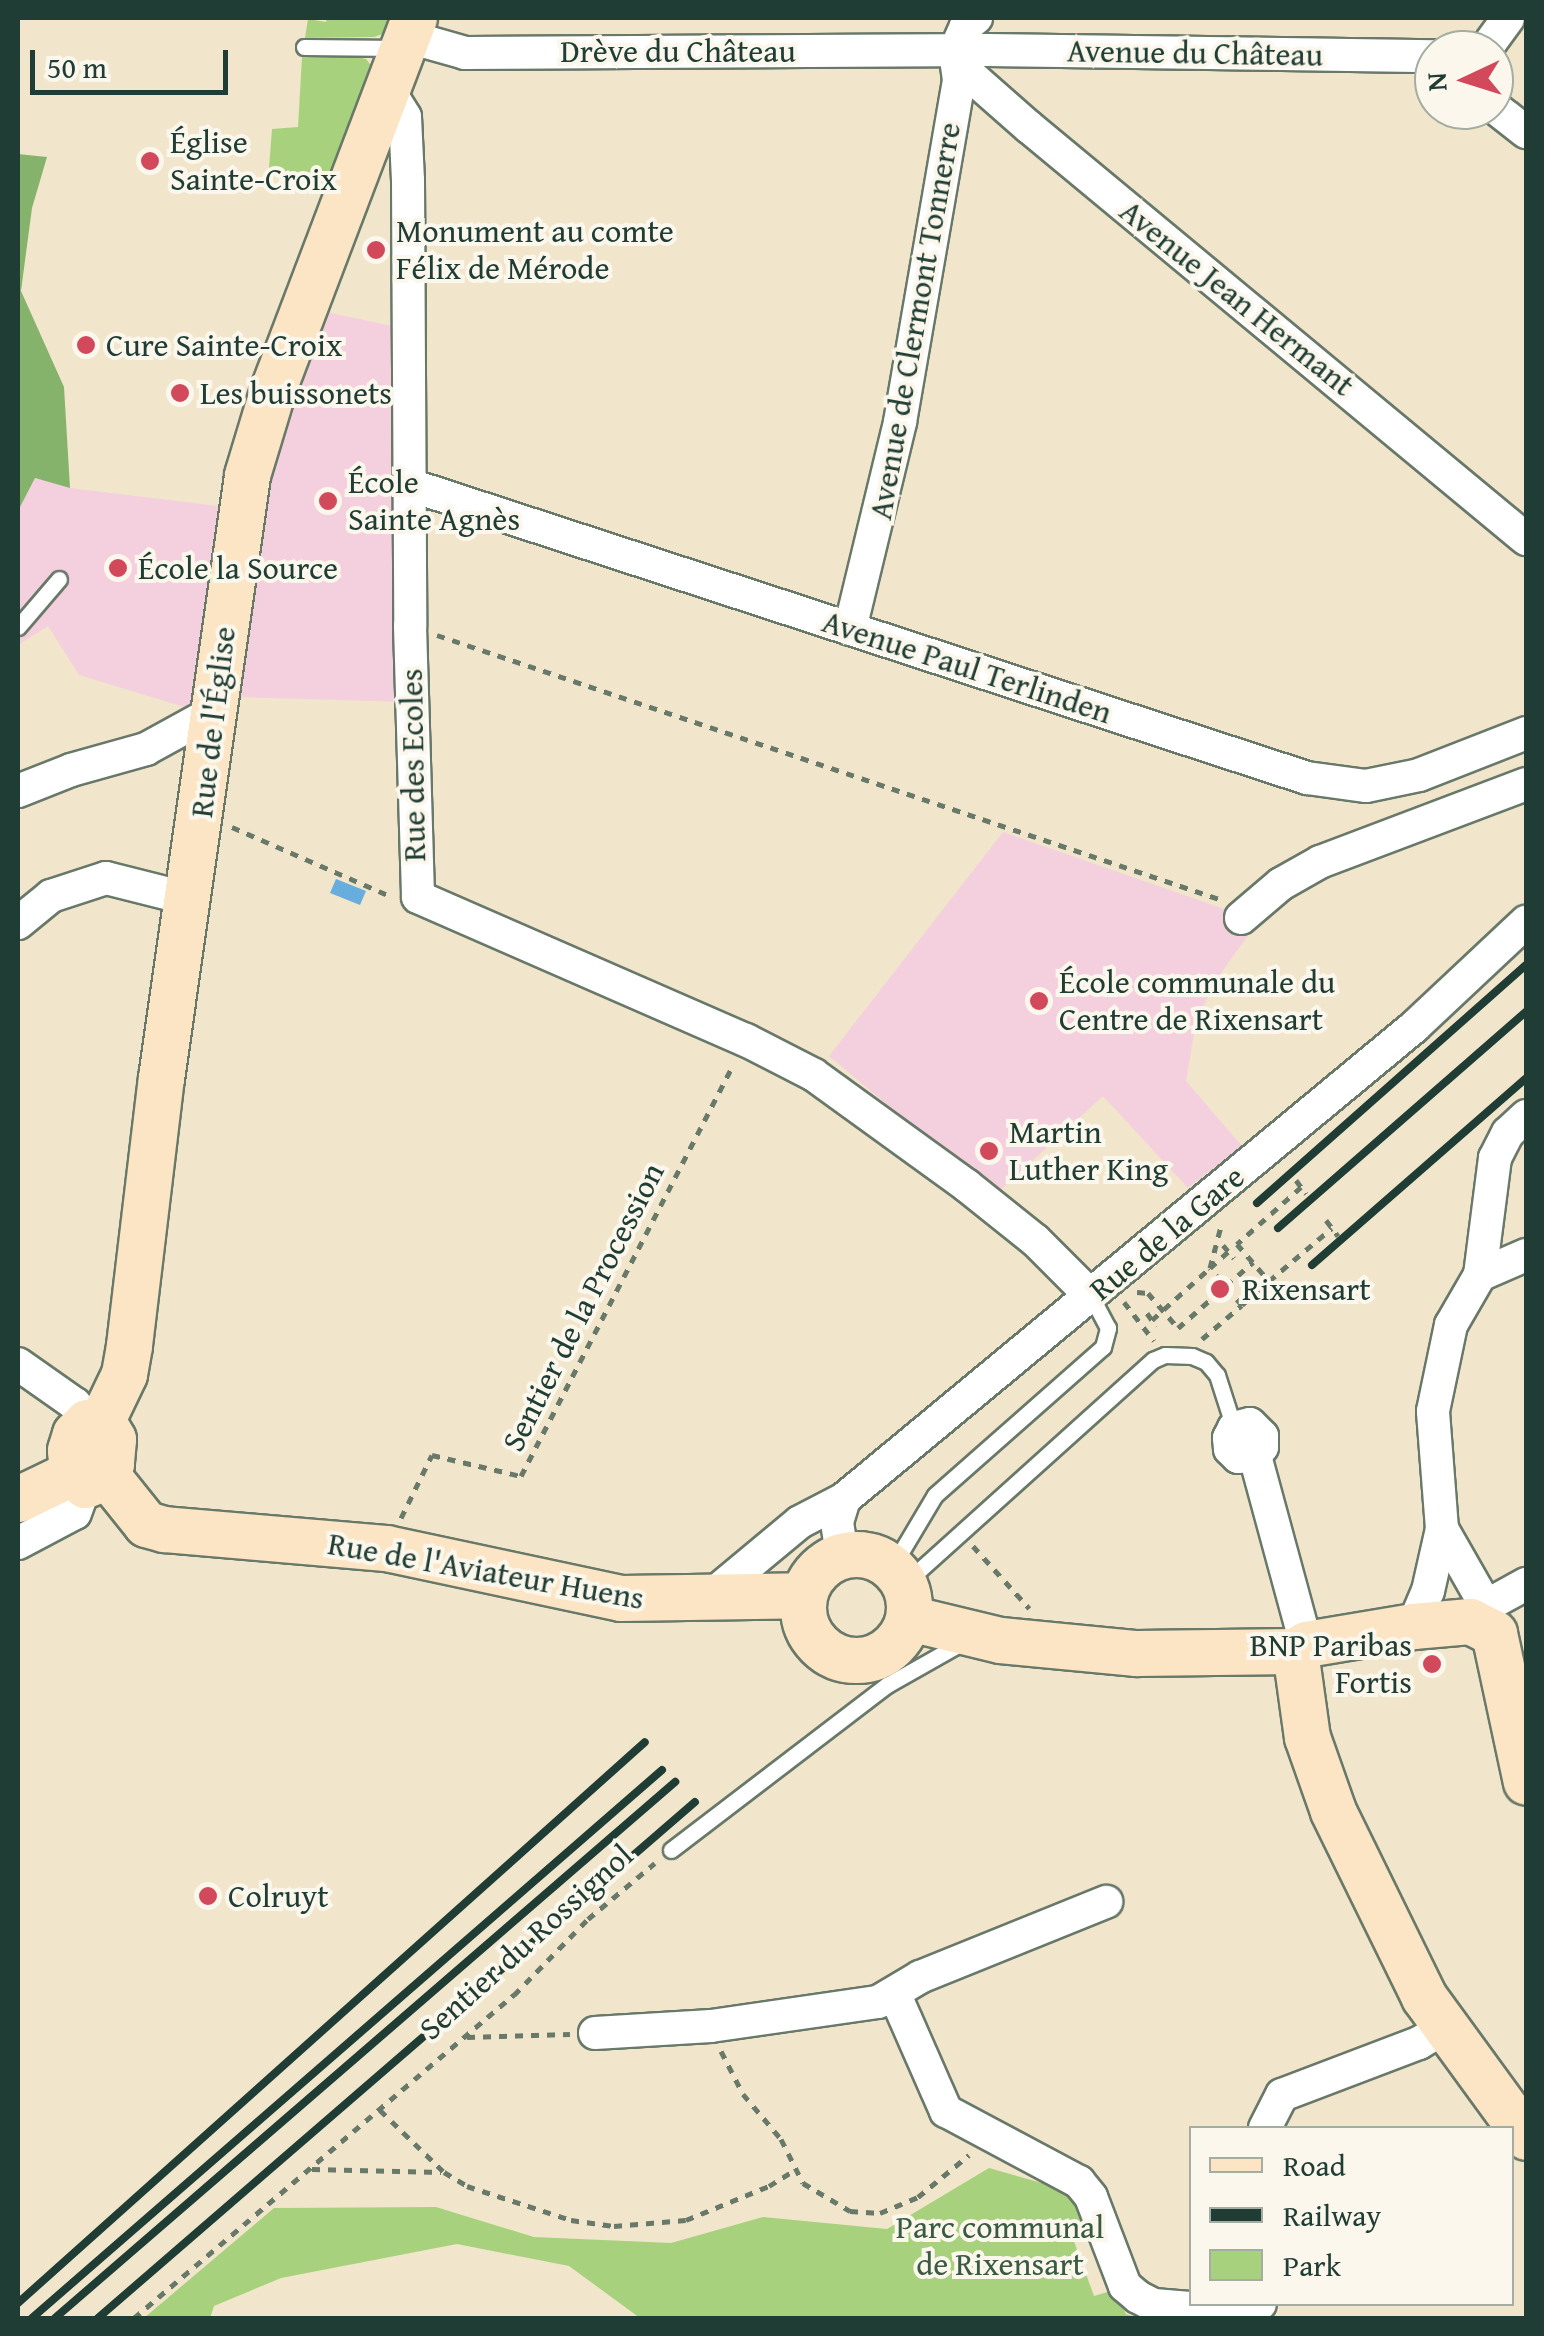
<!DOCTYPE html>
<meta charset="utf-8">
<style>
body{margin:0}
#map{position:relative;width:1544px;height:2336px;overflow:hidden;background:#f1e6cb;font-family:"Gentium Book Plus",serif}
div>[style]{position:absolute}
.built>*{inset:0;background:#f4cfdd}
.green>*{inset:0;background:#a8d17d}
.forest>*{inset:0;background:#86b36c}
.water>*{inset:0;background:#67aede}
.path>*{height:5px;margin-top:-2.5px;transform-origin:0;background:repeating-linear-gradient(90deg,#687869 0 8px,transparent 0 16px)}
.roads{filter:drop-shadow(2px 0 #687869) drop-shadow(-2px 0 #687869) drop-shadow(0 2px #687869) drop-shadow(0 -2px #687869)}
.lane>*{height:15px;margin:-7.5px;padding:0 7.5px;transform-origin:7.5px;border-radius:7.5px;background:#fff}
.street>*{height:32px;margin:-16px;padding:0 16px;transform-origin:16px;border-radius:16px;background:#fff}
.secondary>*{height:45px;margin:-22.5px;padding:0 22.5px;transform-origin:22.5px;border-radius:22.5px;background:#fce5c4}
.secondary>.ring{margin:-22.5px;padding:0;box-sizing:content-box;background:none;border:45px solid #fce5c4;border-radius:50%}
.rail>*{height:8px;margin:-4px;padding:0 4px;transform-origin:4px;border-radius:4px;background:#1f3d34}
.dots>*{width:28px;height:28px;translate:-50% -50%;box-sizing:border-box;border:5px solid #fbf7ec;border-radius:50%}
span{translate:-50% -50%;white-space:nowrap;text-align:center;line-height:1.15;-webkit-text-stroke:8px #fbf7ec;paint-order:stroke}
.street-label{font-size:32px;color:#1f3d34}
.poi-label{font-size:32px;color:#1f3d34}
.left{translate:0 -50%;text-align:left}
.right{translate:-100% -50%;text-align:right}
.park-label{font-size:32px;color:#3a5b43}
.frame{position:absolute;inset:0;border:20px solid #1f3d34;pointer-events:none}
.legend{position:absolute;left:1189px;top:2126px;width:325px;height:180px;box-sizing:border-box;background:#fbf7ec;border:2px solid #a3ada2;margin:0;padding:12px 18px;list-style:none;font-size:30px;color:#1f3d34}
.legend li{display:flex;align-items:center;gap:20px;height:50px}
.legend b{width:50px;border:2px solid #a3ada2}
.north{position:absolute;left:1414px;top:30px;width:100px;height:100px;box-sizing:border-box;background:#fbf7ec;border:2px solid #a3ada2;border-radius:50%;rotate:266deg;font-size:28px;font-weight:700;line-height:40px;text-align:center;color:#1f3d34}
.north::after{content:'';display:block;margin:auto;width:35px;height:45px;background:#d1495b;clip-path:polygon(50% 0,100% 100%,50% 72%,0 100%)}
.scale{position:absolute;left:30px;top:50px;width:198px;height:45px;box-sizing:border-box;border:5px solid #1f3d34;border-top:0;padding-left:12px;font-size:30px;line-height:35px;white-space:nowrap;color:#1f3d34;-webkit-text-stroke:8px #fbf7ec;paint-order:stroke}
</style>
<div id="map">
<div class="built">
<div style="clip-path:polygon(317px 310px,392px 326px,406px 702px,235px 697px,261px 480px)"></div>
<div style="clip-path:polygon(35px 478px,70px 488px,226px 507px,201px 712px,79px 675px,48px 626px,18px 645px,18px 511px)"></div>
<div style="clip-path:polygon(1003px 832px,1230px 911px,1254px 927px,1216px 980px,1196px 1021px,1186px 1081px,1242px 1146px,1188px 1188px,1103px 1096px,995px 1195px,829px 1056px)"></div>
</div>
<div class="green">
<div style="clip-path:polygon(327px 18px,397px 18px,388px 32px,374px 37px,305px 38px,308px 19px,326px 22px)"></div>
<div style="clip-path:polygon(354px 56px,366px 59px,374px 69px,336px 188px,269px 168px,272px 129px,298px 127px,302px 57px)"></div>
<div style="clip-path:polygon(989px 2168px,1056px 2187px,1077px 2198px,1091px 2226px,1071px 2233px,1094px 2296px,1114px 2290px,1126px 2314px,1139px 2318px,640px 2318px,569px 2266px,457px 2244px,281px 2278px,214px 2306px,210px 2318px,144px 2318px,274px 2208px,436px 2207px,534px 2237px,671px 2243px,763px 2217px,887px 2229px)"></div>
</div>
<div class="forest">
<div style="clip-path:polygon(18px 154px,47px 157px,32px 208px,21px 291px,64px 387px,70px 488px,35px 478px,18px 511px)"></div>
</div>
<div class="water">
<div style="clip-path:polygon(336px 879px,366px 891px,360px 905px,330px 893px)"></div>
</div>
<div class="path">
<div style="left:437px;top:635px;width:829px;rotate:18.65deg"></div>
<div style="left:232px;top:827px;width:175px;rotate:23.6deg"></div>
<div style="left:1296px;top:1180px;width:17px;rotate:54deg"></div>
<div style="left:1301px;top:1187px;width:86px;rotate:138.3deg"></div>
<div style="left:1237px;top:1244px;width:49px;rotate:49.1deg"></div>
<div style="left:1269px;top:1281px;width:82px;rotate:-40.1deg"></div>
<div style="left:1326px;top:1220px;width:20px;rotate:53deg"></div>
<div style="left:1223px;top:1245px;width:17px;rotate:50deg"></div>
<div style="left:1254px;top:1281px;width:20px;rotate:49deg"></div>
<div style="left:1137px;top:1292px;width:11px;rotate:5deg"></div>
<div style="left:1148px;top:1293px;width:46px;rotate:49.4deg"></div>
<div style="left:1178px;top:1328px;width:100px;rotate:-41.3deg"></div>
<div style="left:1124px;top:1302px;width:49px;rotate:52.4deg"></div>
<div style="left:1242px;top:1305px;width:30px;rotate:-42deg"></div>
<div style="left:1147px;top:1313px;width:16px;rotate:55deg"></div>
<div style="left:1152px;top:1320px;width:78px;rotate:-41.9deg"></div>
<div style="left:1210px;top:1268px;width:43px;rotate:-75.3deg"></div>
<div style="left:1202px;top:1339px;width:52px;rotate:-40.4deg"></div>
<div style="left:1242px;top:1305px;width:49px;rotate:-130.9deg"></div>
<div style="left:1210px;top:1268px;width:30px;rotate:-42deg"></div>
<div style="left:401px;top:1518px;width:70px;rotate:-63.8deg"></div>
<div style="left:432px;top:1455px;width:91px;rotate:13.3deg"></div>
<div style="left:521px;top:1476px;width:462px;rotate:-62.7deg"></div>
<div style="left:973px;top:1546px;width:84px;rotate:47.9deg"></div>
<div style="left:467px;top:2037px;width:103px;rotate:-1.7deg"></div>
<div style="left:721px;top:2051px;width:48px;rotate:62.9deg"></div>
<div style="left:743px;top:2094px;width:59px;rotate:49.8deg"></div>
<div style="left:781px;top:2139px;width:49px;rotate:63.4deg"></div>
<div style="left:803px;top:2183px;width:55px;rotate:30.8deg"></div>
<div style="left:850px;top:2211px;width:30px;rotate:4deg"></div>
<div style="left:880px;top:2213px;width:41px;rotate:-22.8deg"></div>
<div style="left:918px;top:2197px;width:66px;rotate:-39.5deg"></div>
<div style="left:380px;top:2110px;width:89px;rotate:44.1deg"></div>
<div style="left:444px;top:2172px;width:27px;rotate:31deg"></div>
<div style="left:467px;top:2186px;width:109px;rotate:18.1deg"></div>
<div style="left:571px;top:2220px;width:43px;rotate:7.9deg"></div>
<div style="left:614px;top:2226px;width:72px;rotate:-4.8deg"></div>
<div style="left:686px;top:2220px;width:90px;rotate:-22.3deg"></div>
<div style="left:769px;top:2186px;width:31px;rotate:-32deg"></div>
<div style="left:312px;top:2169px;width:129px;rotate:1.3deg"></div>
<div style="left:134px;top:2318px;width:499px;rotate:-40.4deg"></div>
<div style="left:514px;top:1995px;width:106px;rotate:-45.8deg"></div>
<div style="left:588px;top:1919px;width:87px;rotate:-39.9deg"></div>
</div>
<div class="roads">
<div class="lane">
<div style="left:304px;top:47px;width:96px;rotate:0.6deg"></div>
<div style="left:18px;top:627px;width:63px;rotate:-49.5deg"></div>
<div style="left:887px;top:1565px;width:14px;rotate:-36deg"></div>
<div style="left:898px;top:1557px;width:72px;rotate:-59.2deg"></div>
<div style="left:935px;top:1495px;width:224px;rotate:-41.4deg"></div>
<div style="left:1103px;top:1347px;width:20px;rotate:-75deg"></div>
<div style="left:1108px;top:1328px;width:36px;rotate:-118deg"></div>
<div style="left:904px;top:1584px;width:335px;rotate:-42deg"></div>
<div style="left:1153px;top:1360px;width:13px;rotate:-23deg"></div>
<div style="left:1165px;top:1355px;width:27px;rotate:2deg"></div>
<div style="left:1192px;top:1356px;width:15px;rotate:23deg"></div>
<div style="left:1206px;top:1362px;width:17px;rotate:50deg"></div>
<div style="left:1217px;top:1375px;width:56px;rotate:72.2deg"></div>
<div style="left:671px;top:1850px;width:272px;rotate:-37.4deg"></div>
<div style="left:887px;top:1685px;width:87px;rotate:-29.5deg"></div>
</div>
<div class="street">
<div style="left:403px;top:43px;width:14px;rotate:-17deg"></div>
<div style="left:416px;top:39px;width:51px;rotate:15.9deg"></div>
<div style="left:465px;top:53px;width:522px;rotate:-0.33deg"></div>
<div style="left:987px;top:50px;width:447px;rotate:0.8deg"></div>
<div style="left:1485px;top:50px;width:39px;rotate:-54deg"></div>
<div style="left:955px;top:51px;width:31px;rotate:57deg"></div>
<div style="left:972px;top:77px;width:76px;rotate:41.3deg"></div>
<div style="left:1029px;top:127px;width:646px;rotate:39.66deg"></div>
<div style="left:387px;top:88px;width:34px;rotate:58deg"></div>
<div style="left:405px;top:117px;width:63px;rotate:87.3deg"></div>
<div style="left:408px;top:180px;width:446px;rotate:89.7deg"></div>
<div style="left:410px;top:626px;width:271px;rotate:88.3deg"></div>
<div style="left:418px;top:897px;width:358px;rotate:23.6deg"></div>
<div style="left:746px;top:1040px;width:76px;rotate:27.2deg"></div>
<div style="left:814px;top:1075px;width:188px;rotate:35.9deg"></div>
<div style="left:966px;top:1185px;width:88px;rotate:38.6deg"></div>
<div style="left:1035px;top:1240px;width:79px;rotate:45deg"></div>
<div style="left:1494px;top:107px;width:41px;rotate:38deg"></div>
<div style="left:410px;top:485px;width:944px;rotate:18.09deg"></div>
<div style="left:1307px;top:778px;width:60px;rotate:7.7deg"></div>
<div style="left:1366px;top:786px;width:54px;rotate:-11.7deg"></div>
<div style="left:1419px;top:775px;width:115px;rotate:-21.4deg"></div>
<div style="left:850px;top:629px;width:213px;rotate:-76.4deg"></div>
<div style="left:900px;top:422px;width:347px;rotate:-80.2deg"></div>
<div style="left:959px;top:80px;width:29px;rotate:-98deg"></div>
<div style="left:955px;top:51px;width:27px;rotate:-66deg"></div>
<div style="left:966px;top:26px;width:13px;rotate:-39deg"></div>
<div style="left:18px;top:791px;width:57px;rotate:-21.6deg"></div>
<div style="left:71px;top:770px;width:78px;rotate:-15.6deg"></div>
<div style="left:146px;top:749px;width:79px;rotate:-28.8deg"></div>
<div style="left:1241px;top:918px;width:52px;rotate:-40.4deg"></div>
<div style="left:1281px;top:884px;width:45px;rotate:-29.4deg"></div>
<div style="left:1320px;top:862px;width:220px;rotate:-20.7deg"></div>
<div style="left:18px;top:923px;width:43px;rotate:-39.3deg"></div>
<div style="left:51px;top:896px;width:58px;rotate:-18.1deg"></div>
<div style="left:106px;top:878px;width:86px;rotate:14.2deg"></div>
<div style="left:1480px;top:1275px;width:50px;rotate:-23.5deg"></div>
<div style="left:18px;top:1364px;width:70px;rotate:35.1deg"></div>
<div style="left:75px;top:1404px;width:22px;rotate:56deg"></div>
<div style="left:1255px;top:1456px;width:17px;rotate:177deg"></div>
<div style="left:1238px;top:1457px;width:11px;rotate:-135deg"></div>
<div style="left:1230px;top:1449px;width:11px;rotate:-95deg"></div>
<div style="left:1229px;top:1438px;width:11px;rotate:-63deg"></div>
<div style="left:1234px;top:1428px;width:16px;rotate:-14deg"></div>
<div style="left:1250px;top:1424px;width:17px;rotate:45deg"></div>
<div style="left:1262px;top:1436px;width:11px;rotate:90deg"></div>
<div style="left:1262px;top:1447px;width:11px;rotate:128deg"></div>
<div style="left:1255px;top:1456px;width:195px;rotate:74.8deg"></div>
<div style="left:18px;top:1543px;width:64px;rotate:-27.8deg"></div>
<div style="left:75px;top:1513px;width:30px;rotate:-70deg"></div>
<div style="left:842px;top:1554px;width:32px;rotate:-99deg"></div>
<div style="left:837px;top:1522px;width:24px;rotate:-73deg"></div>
<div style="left:844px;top:1499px;width:740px;rotate:-39.63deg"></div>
<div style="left:1414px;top:1027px;width:154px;rotate:-43.2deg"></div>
<div style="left:712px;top:1595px;width:114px;rotate:-39.7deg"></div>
<div style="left:800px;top:1522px;width:50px;rotate:-27.6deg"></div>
<div style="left:1486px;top:1606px;width:89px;rotate:-119.7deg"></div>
<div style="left:1442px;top:1529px;width:118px;rotate:-94.4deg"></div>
<div style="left:1433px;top:1411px;width:88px;rotate:-78.2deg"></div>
<div style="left:1451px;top:1325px;width:58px;rotate:-59.9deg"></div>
<div style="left:1480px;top:1275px;width:118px;rotate:-82.7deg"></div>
<div style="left:1495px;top:1158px;width:28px;rotate:-63deg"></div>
<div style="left:1508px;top:1133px;width:25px;rotate:-43deg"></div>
<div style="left:1472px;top:1619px;width:19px;rotate:-43deg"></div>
<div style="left:1486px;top:1606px;width:46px;rotate:-28.8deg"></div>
<div style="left:1413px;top:1626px;width:38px;rotate:-67deg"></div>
<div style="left:1428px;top:1591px;width:64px;rotate:-77.3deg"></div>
<div style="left:895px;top:1995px;width:127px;rotate:66.3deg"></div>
<div style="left:946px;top:2111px;width:151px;rotate:28.1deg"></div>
<div style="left:1079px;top:2182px;width:19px;rotate:51deg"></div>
<div style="left:1091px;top:2197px;width:95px;rotate:69.1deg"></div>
<div style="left:1125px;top:2286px;width:17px;rotate:40deg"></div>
<div style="left:1138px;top:2297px;width:18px;rotate:27deg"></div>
<div style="left:1154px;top:2305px;width:48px;rotate:4.8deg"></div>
<div style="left:1202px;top:2309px;width:58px;rotate:-4.9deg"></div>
<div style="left:595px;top:2033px;width:116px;rotate:-3.5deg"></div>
<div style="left:711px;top:2026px;width:169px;rotate:-8.2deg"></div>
<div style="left:878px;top:2002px;width:49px;rotate:-30.8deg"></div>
<div style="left:920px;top:1977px;width:201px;rotate:-22deg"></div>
<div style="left:1265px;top:2128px;width:37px;rotate:-63deg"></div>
<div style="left:1282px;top:2095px;width:147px;rotate:-20.8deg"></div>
<div style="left:1419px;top:2043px;width:31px;rotate:-31deg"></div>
</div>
<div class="secondary">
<div style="left:102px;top:1420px;width:51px;rotate:-64.4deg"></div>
<div style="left:124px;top:1374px;width:29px;rotate:-80deg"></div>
<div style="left:129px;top:1345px;width:269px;rotate:-83.2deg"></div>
<div style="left:161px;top:1078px;width:609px;rotate:-81.88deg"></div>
<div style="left:247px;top:475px;width:90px;rotate:-73.2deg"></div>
<div style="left:273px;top:389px;width:397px;rotate:-69.2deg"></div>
<div style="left:102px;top:1420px;width:22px;rotate:60deg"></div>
<div style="left:113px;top:1439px;width:25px;rotate:95deg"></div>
<div style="left:111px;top:1464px;width:18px;rotate:124deg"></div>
<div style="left:101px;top:1479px;width:17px;rotate:159deg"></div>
<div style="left:85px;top:1485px;width:18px;rotate:-137deg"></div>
<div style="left:72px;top:1473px;width:23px;rotate:-95deg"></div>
<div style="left:70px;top:1450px;width:17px;rotate:-73deg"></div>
<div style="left:75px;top:1434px;width:17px;rotate:-45deg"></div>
<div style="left:87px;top:1422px;width:15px;rotate:-8deg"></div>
<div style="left:106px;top:1474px;width:64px;rotate:51.3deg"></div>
<div style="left:146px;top:1524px;width:19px;rotate:16deg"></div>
<div style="left:164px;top:1529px;width:223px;rotate:4.9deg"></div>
<div style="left:386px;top:1548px;width:240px;rotate:12deg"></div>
<div style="left:621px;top:1598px;width:182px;rotate:-0.9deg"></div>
<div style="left:18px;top:1499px;width:60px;rotate:-25.7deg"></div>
<div class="ring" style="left:803px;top:1554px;width:61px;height:61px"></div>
<div style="left:909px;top:1618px;width:94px;rotate:13.6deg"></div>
<div style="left:1000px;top:1640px;width:137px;rotate:5.5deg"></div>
<div style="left:1136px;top:1653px;width:159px;rotate:-0.7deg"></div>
<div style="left:1295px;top:1651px;width:13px;rotate:-32deg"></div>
<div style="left:1306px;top:1644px;width:109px;rotate:-9.5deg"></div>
<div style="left:1413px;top:1626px;width:57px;rotate:-5deg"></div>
<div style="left:1470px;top:1621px;width:27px;rotate:27deg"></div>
<div style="left:1494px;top:1633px;width:152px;rotate:77.9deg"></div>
<div style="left:1295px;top:1651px;width:87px;rotate:82.1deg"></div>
<div style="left:1307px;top:1737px;width:78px;rotate:70.6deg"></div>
<div style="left:1333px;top:1811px;width:207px;rotate:63.9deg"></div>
<div style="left:1424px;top:1997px;width:173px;rotate:53.9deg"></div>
</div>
</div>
<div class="rail">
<div style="left:1257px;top:1203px;width:359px;rotate:-41.5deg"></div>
<div style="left:1278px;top:1228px;width:329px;rotate:-41.1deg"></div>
<div style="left:1312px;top:1265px;width:284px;rotate:-41.1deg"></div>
<div style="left:18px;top:2303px;width:841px;rotate:-41.82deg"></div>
<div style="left:32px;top:2318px;width:835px;rotate:-41.02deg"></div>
<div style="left:55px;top:2318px;width:820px;rotate:-40.84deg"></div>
<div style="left:98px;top:2318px;width:789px;rotate:-40.84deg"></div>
</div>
<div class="dots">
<div style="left:150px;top:161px;background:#d1495b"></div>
<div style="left:376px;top:250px;background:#d1495b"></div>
<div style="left:86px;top:345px;background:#d1495b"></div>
<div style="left:180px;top:393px;background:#d1495b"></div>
<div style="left:328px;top:501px;background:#d1495b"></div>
<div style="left:118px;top:568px;background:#d1495b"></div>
<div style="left:1039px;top:1001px;background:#d1495b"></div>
<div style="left:989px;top:1151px;background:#d1495b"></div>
<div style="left:1220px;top:1289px;background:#d1495b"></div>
<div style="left:1432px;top:1664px;background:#d1495b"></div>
<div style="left:208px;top:1896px;background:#d1495b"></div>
</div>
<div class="street-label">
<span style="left:678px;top:51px">Drève du Château</span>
<span style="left:1195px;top:53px;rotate:1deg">Avenue du Château</span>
<span style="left:1237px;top:298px;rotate:39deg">Avenue Jean Hermant</span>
<span style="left:915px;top:321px;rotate:-80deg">Avenue de Clermont Tonnerre</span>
<span style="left:967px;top:667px;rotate:18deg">Avenue Paul Terlinden</span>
<span style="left:213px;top:722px;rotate:-83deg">Rue de l'Église</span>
<span style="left:413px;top:765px;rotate:-91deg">Rue des Ecoles</span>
<span style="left:1167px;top:1233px;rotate:-40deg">Rue de la Gare</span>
<span style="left:583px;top:1307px;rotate:-63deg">Sentier de la Procession</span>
<span style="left:486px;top:1571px;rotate:10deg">Rue de l'Aviateur Huens</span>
<span style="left:526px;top:1942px;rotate:-42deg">Sentier du Rossignol</span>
</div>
<div class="poi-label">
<span class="left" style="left:170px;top:161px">Église<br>Sainte-Croix</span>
<span class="left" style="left:396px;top:250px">Monument au comte<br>Félix de Mérode</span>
<span class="left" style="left:106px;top:345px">Cure Sainte-Croix</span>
<span class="left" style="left:200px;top:393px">Les buissonets</span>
<span class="left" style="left:348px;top:501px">École<br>Sainte Agnès</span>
<span class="left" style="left:138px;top:568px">École la Source</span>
<span class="left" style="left:1059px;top:1001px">École communale du<br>Centre de Rixensart</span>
<span class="left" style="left:1009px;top:1151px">Martin<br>Luther King</span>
<span class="left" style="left:1242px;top:1289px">Rixensart</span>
<span class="right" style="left:1412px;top:1664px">BNP Paribas<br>Fortis</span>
<span class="left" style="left:228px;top:1896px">Colruyt</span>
</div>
<div class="park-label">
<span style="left:1000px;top:2246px">Parc communal<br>de Rixensart</span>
</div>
<div class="frame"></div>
<ul class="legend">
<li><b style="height:12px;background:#fce5c4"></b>Road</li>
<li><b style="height:12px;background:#1f3d34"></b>Railway</li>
<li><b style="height:28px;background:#a8d17d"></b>Park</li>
</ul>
<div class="north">N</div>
<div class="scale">50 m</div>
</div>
